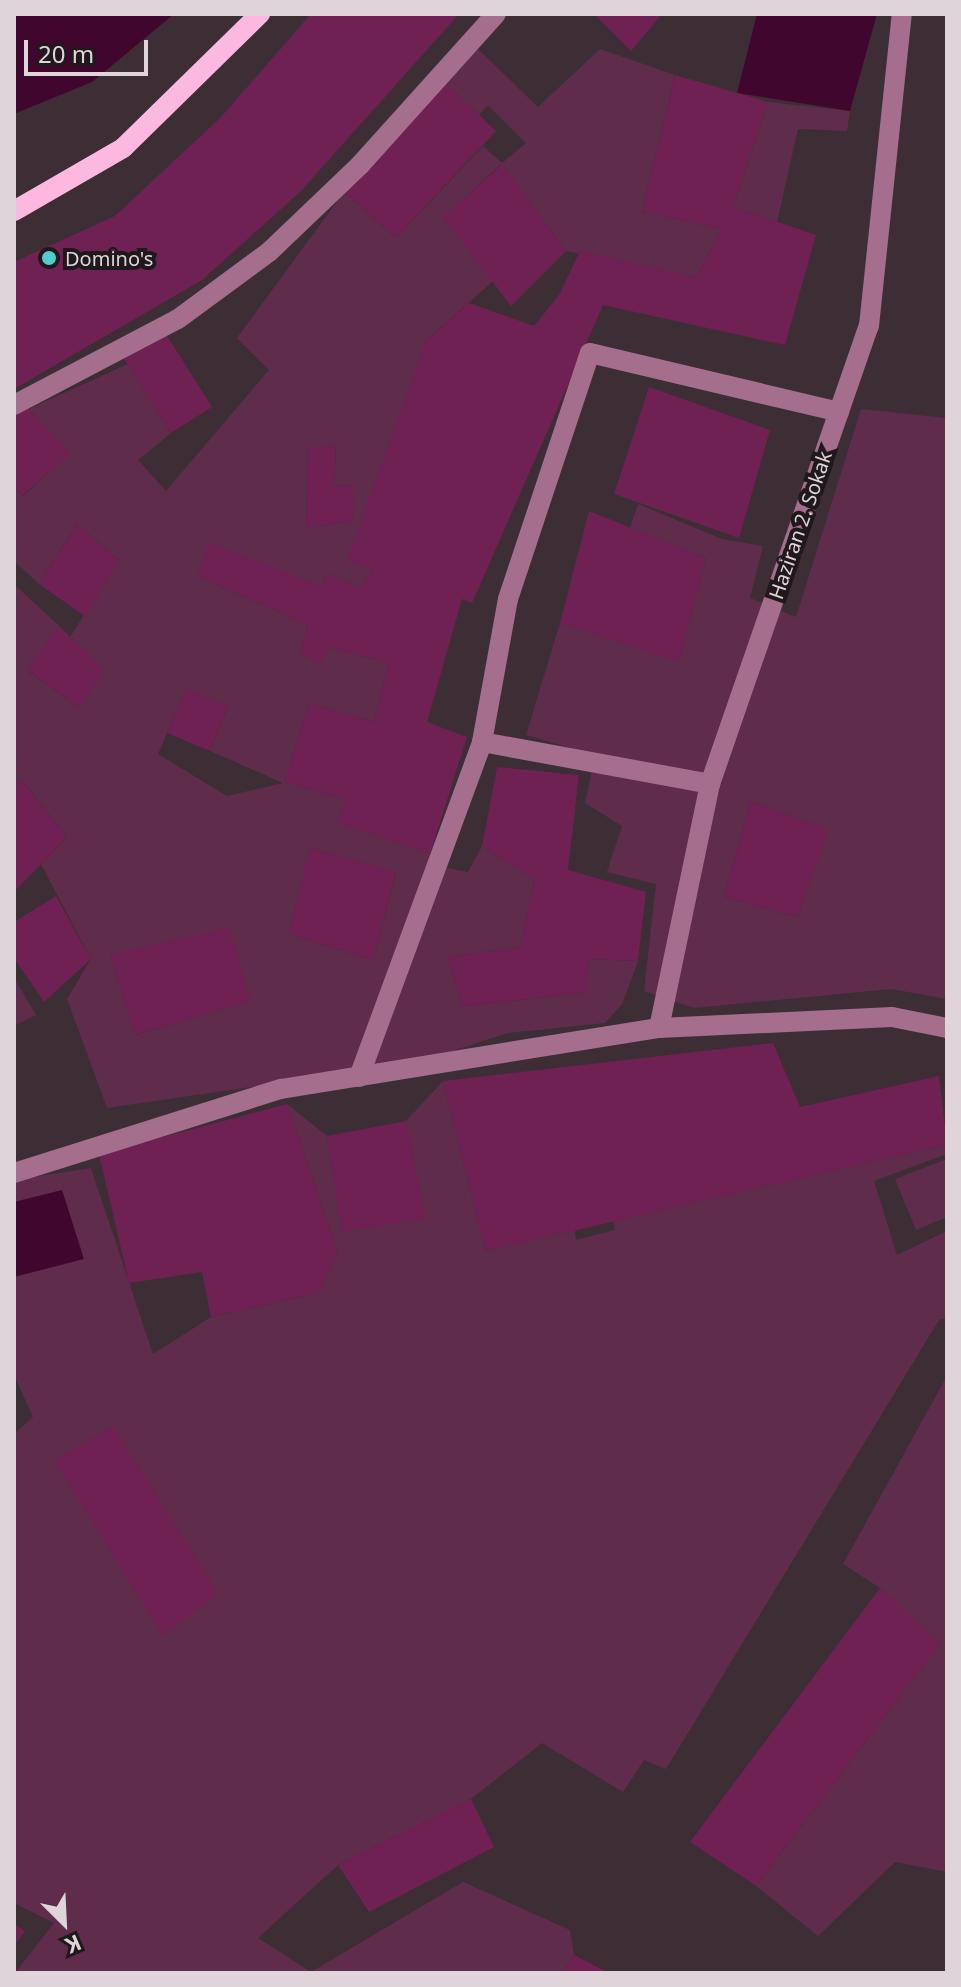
<!DOCTYPE html>
<style>
body{margin:0}
#map{position:relative;width:961px;height:1987px;overflow:hidden;background:#3d2e36;font-family:"Noto Sans",sans-serif}
div>[style]{position:absolute}
.green>*{inset:0;background:#5f2c4b}
.water>*{inset:0;background:#41062e}
.building>*{inset:0;background:#6e2152}
.minor>*{height:20px;margin:-10px;padding:0 10px;transform-origin:10px;border-radius:10px;background:#a56e8d}
.major>*{height:20px;margin:-10px;padding:0 10px;transform-origin:10px;border-radius:10px;background:#fdb8df}
.dots>*{width:22px;height:22px;translate:-50% -50%;box-sizing:border-box;border:4px solid #1f181c;border-radius:50%}
span{translate:-50% -50%;white-space:nowrap;text-align:center;line-height:1.15;-webkit-text-stroke:8px #1f181c;paint-order:stroke}
.poi-label{font-size:20px;color:#ded4d9}
.left{translate:0 -50%;text-align:left}
.street-label{font-size:20px;color:#ded4d9}
.frame{position:absolute;inset:0;border:16px solid #ded4d9;pointer-events:none}
.north{position:absolute;left:24px;top:1883px;width:80px;height:80px;-webkit-text-stroke:6px #1f181c;paint-order:stroke;rotate:156deg;font-size:22px;font-weight:700;line-height:32px;text-align:center;color:#ded4d9}
.north::after{content:'';display:block;margin:auto;width:28px;height:36px;background:#ded4d9;clip-path:polygon(50% 0,100% 100%,50% 72%,0 100%)}
.scale{position:absolute;left:24px;top:40px;width:124px;height:36px;box-sizing:border-box;border:4px solid #ded4d9;border-top:0;padding-left:10px;font-size:24px;line-height:28px;white-space:nowrap;color:#ded4d9;-webkit-text-stroke:6px #1f181c;paint-order:stroke}
</style>
<div id="map">
<div class="green">
<div style="clip-path:polygon(evenodd,476px 47px,538px 107px,600px 49px,675px 75px,642px 212px,722px 229px,696px 277px,566px 251px,501px 164px,444px 217px,493px 281px,426px 341px,373px 570px,361px 588px,328px 574px,321px 586px,197px 576px,308px 625px,301px 653px,319px 663px,330px 647px,389px 664px,374px 722px,309px 703px,285px 782px,346px 800px,338px 823px,430px 854px,429px 864px,468px 872px,482px 846px,534px 879px,521px 947px,447px 957px,463px 1006px,584px 993px,589px 959px,638px 961px,622px 1004px,605px 1023px,508px 1033px,415px 1063px,107px 1108px,67px 999px,91px 959px,41px 864px,67px 837px,21px 779px,14px 786px,14px 584px,59px 626px,28px 671px,80px 708px,70px 637px,119px 560px,77px 524px,39px 584px,14px 561px,14px 487px,23px 496px,69px 454px,29px 409px,128px 364px,171px 433px,138px 460px,166px 491px,269px 370px,237px 338px,344px 192px,396px 238px,483px 146px,502px 163px,526px 143px,488px 105px,479px 115px,441px 79px,476px 47px,336px 446px,334px 486px,353px 485px,353px 521px,306px 528px,308px 448px,336px 446px,476px 47px,186px 690px,228px 706px,210px 751px,283px 783px,227px 796px,158px 754px,186px 690px,476px 47px,311px 848px,396px 873px,373px 960px,289px 934px,311px 848px,476px 47px,110px 954px,251px 1001px,136px 1035px,110px 954px)"></div>
<div style="clip-path:polygon(768px 102px,850px 111px,847px 131px,798px 129px,777px 222px,733px 207px)"></div>
<div style="clip-path:polygon(evenodd,861px 409px,947px 418px,947px 999px,891px 989px,694px 1008px,644px 991px,656px 884px,607px 872px,622px 826px,585px 803px,595px 755px,526px 735px,560px 623px,679px 661px,706px 558px,630px 528px,638px 504px,722px 539px,763px 546px,750px 598px,796px 617px,861px 409px,751px 802px,828px 829px,797px 917px,724px 897px,751px 802px)"></div>
<div style="clip-path:polygon(14px 978px,36px 1015px,14px 1026px)"></div>
<div style="clip-path:polygon(443px 1081px,486px 1251px,575px 1230px,576px 1240px,615px 1230px,613px 1221px,947px 1145px,947px 1154px,874px 1181px,897px 1255px,947px 1231px,947px 1318px,939px 1320px,666px 1769px,644px 1760px,623px 1792px,542px 1743px,471px 1799px,338px 1865px,258px 1938px,311px 1972px,463px 1882px,570px 1930px,574px 1955px,563px 1973px,15px 1973px,54px 1923px,14px 1903px,14px 1434px,33px 1417px,14px 1375px,14px 1180px,91px 1168px,153px 1354px,211px 1317px,319px 1293px,338px 1253px,287px 1104px,327px 1136px,343px 1232px,406px 1121px)"></div>
<div style="clip-path:polygon(947px 1159px,947px 1217px,916px 1230px,895px 1179px)"></div>
<div style="clip-path:polygon(947px 1376px,947px 1872px,895px 1862px,818px 1936px,756px 1886px,939px 1645px,880px 1588px,843px 1564px)"></div>
</div>
<div class="water">
<div style="clip-path:polygon(14px 14px,174px 14px,92px 82px,14px 114px)"></div>
<div style="clip-path:polygon(757px 14px,877px 14px,850px 111px,737px 93px)"></div>
<div style="clip-path:polygon(62px 1190px,84px 1259px,14px 1277px,14px 1202px)"></div>
</div>
<div class="building">
<div style="clip-path:polygon(311px 14px,459px 14px,300px 192px,202px 280px,14px 389px,14px 262px,115px 216px,221px 117px)"></div>
<div style="clip-path:polygon(594px 14px,662px 14px,631px 51px)"></div>
<div style="clip-path:polygon(675px 75px,768px 102px,733px 207px,816px 235px,785px 345px,603px 305px,472px 603px,462px 599px,427px 722px,467px 737px,430px 854px,337px 823px,346px 800px,285px 782px,309px 703px,374px 722px,389px 664px,330px 647px,319px 664px,301px 653px,308px 625px,197px 576px,209px 542px,321px 586px,328px 574px,361px 588px,373px 570px,347px 561px,426px 341px,469px 303px,534px 326px,559px 295px,580px 251px,696px 277px,722px 229px,642px 212px)"></div>
<div style="clip-path:polygon(441px 79px,496px 131px,396px 238px,344px 192px)"></div>
<div style="clip-path:polygon(502px 164px,566px 251px,511px 306px,443px 217px)"></div>
<div style="clip-path:polygon(164px 331px,212px 407px,171px 433px,123px 357px)"></div>
<div style="clip-path:polygon(649px 387px,770px 430px,739px 538px,614px 494px)"></div>
<div style="clip-path:polygon(25px 405px,70px 454px,22px 496px,14px 487px,14px 416px)"></div>
<div style="clip-path:polygon(336px 446px,334px 486px,353px 485px,354px 521px,306px 528px,308px 447px)"></div>
<div style="clip-path:polygon(589px 511px,706px 558px,679px 662px,560px 623px)"></div>
<div style="clip-path:polygon(77px 524px,119px 560px,86px 617px,39px 584px)"></div>
<div style="clip-path:polygon(59px 626px,104px 670px,80px 708px,27px 670px)"></div>
<div style="clip-path:polygon(186px 689px,228px 706px,210px 751px,167px 733px)"></div>
<div style="clip-path:polygon(497px 767px,579px 775px,568px 870px,646px 892px,638px 961px,589px 959px,585px 993px,463px 1006px,447px 957px,521px 947px,534px 879px,482px 846px)"></div>
<div style="clip-path:polygon(20px 778px,67px 837px,14px 892px,14px 786px)"></div>
<div style="clip-path:polygon(751px 802px,829px 829px,797px 917px,724px 897px)"></div>
<div style="clip-path:polygon(310px 848px,396px 872px,373px 960px,289px 934px)"></div>
<div style="clip-path:polygon(56px 896px,91px 959px,44px 1002px,14px 958px,14px 922px)"></div>
<div style="clip-path:polygon(229px 928px,251px 1002px,135px 1035px,110px 954px)"></div>
<div style="clip-path:polygon(773px 1043px,800px 1107px,939px 1076px,947px 1145px,486px 1251px,443px 1081px)"></div>
<div style="clip-path:polygon(287px 1104px,338px 1253px,319px 1293px,211px 1317px,202px 1272px,129px 1283px,99px 1154px)"></div>
<div style="clip-path:polygon(406px 1121px,426px 1219px,342px 1232px,327px 1136px)"></div>
<div style="clip-path:polygon(113px 1426px,218px 1593px,163px 1636px,55px 1461px)"></div>
<div style="clip-path:polygon(880px 1588px,940px 1644px,756px 1886px,690px 1842px)"></div>
<div style="clip-path:polygon(471px 1799px,494px 1847px,369px 1912px,338px 1865px)"></div>
<div style="clip-path:polygon(14px 1924px,25px 1931px,14px 1946px)"></div>
<div style="clip-path:polygon(574px 1955px,609px 1973px,563px 1973px)"></div>
</div>
<div class="minor">
<div style="left:14px;top:405px;width:185px;rotate:-27.7deg"></div>
<div style="left:178px;top:319px;width:113px;rotate:-36.4deg"></div>
<div style="left:269px;top:252px;width:126px;rotate:-43.7deg"></div>
<div style="left:360px;top:165px;width:203px;rotate:-48deg"></div>
<div style="left:482px;top:742px;width:232px;rotate:10.4deg"></div>
<div style="left:659px;top:1028px;width:249px;rotate:-78.2deg"></div>
<div style="left:710px;top:784px;width:485px;rotate:-70.9deg"></div>
<div style="left:869px;top:326px;width:314px;rotate:-84deg"></div>
<div style="left:359px;top:1077px;width:357px;rotate:-69.8deg"></div>
<div style="left:482px;top:742px;width:145px;rotate:-79.7deg"></div>
<div style="left:508px;top:599px;width:259px;rotate:-71.6deg"></div>
<div style="left:590px;top:353px;width:256px;rotate:13.3deg"></div>
<div style="left:14px;top:1173px;width:280px;rotate:-17.5deg"></div>
<div style="left:281px;top:1089px;width:383px;rotate:-9.2deg"></div>
<div style="left:659px;top:1028px;width:233px;rotate:-2.7deg"></div>
<div style="left:892px;top:1017px;width:56px;rotate:11.3deg"></div>
</div>
<div class="major">
<div style="left:14px;top:211px;width:126px;rotate:-30deg"></div>
<div style="left:123px;top:148px;width:192px;rotate:-44.4deg"></div>
</div>
<div class="dots">
<div style="left:49px;top:258px;background:#52cdcd"></div>
</div>
<div class="poi-label">
<span class="left" style="left:65px;top:258px">Domino's</span>
</div>
<div class="street-label">
<span style="left:800px;top:525px;rotate:-71deg">Haziran 2. Sokak</span>
</div>
<div class="frame"></div>
<div class="north">K</div>
<div class="scale">20 m</div>
</div>
